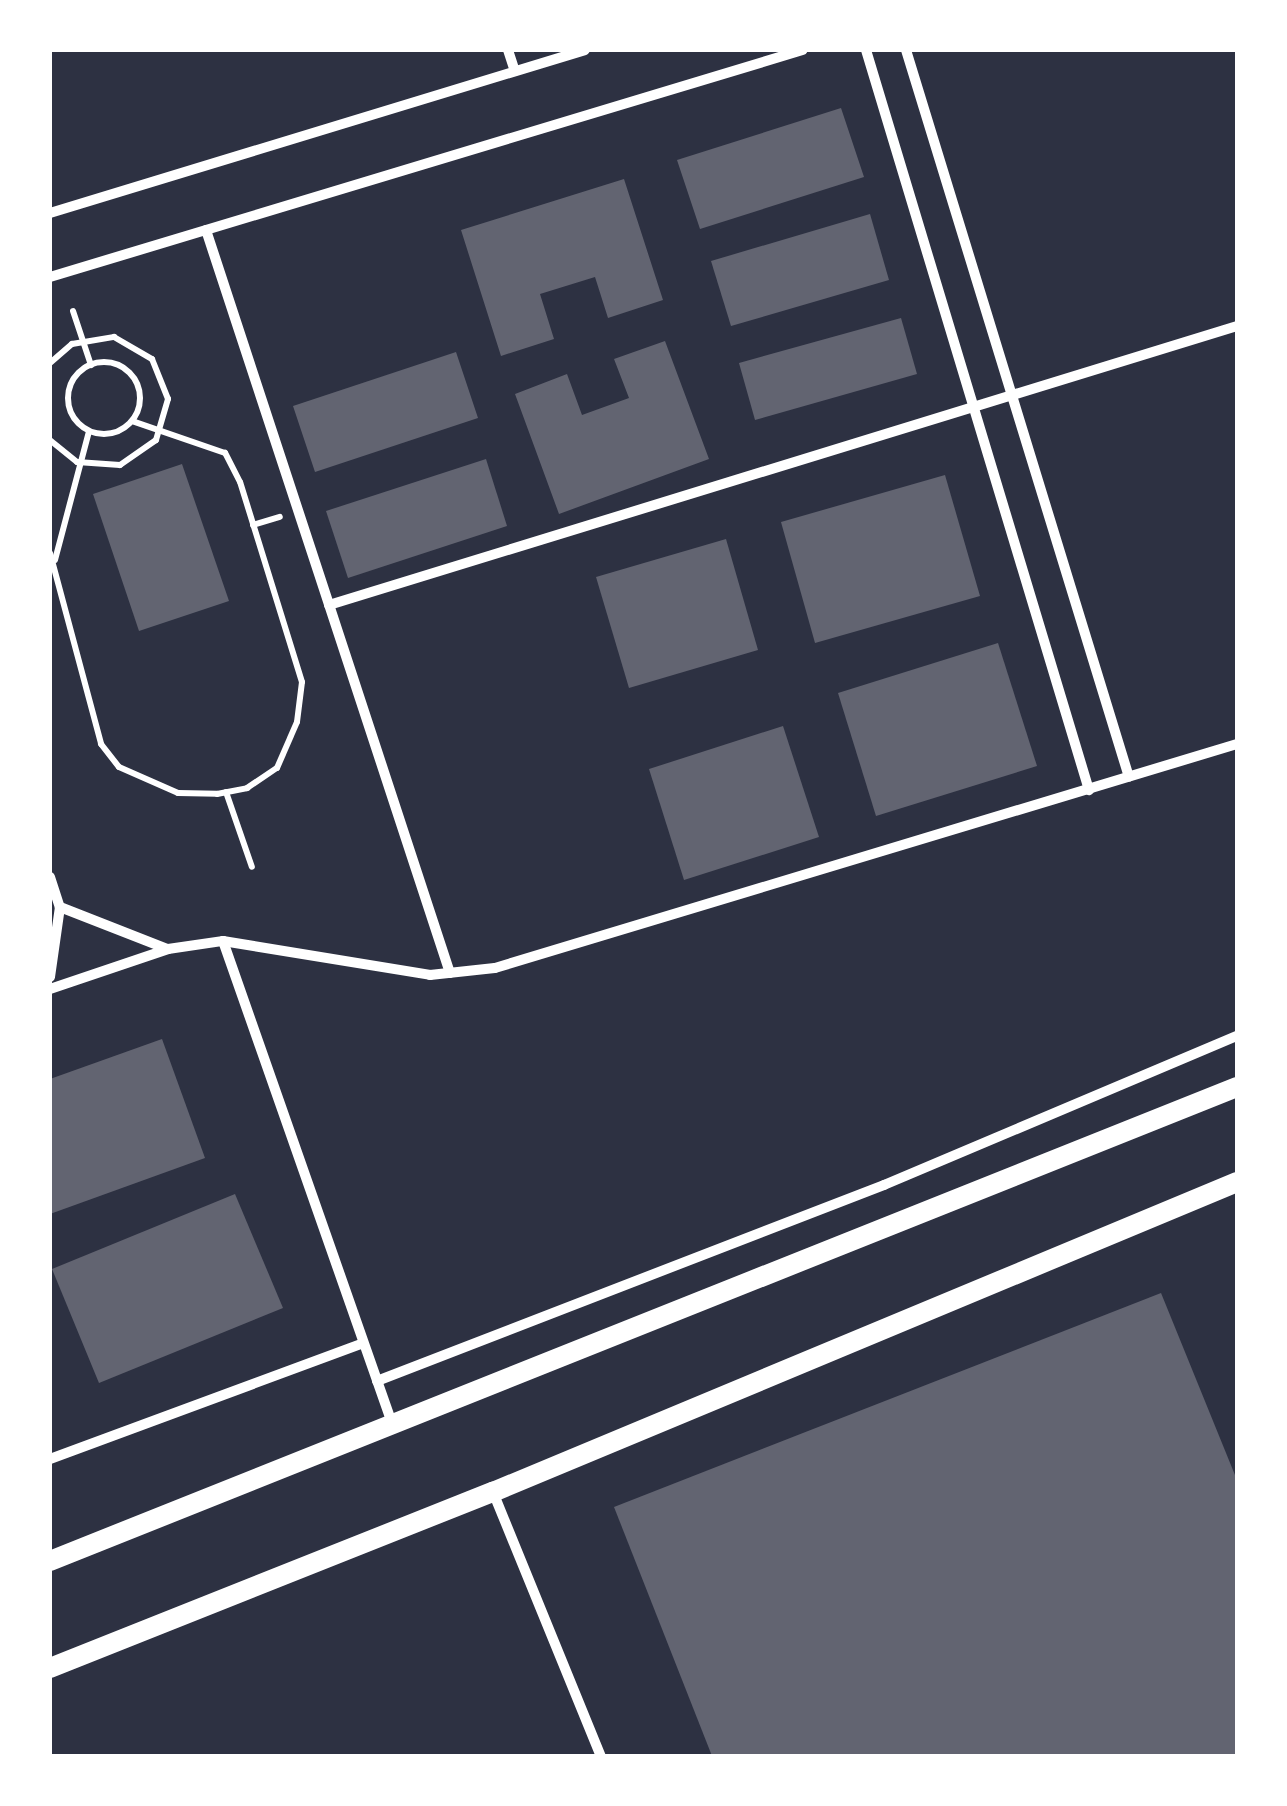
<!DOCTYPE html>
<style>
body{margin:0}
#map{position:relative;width:1287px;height:1806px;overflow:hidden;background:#2d3142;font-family:"Public Sans",sans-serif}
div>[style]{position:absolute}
.building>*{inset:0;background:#626471}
.path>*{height:6px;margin:-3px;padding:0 3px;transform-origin:3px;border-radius:3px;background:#fff}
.path>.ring{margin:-3px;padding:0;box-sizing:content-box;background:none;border:6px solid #fff;border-radius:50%}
.minor>*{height:10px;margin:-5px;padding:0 5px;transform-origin:5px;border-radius:5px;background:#fff}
.secondary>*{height:20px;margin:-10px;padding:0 10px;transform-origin:10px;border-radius:10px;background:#fff}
span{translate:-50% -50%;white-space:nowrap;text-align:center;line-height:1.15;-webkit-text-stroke:8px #fff;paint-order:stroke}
.frame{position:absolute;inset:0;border:52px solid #fff;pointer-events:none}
</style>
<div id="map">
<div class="building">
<div style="clip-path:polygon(841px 108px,864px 177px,700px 229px,677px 160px)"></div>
<div style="clip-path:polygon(624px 179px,663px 300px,608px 318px,595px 277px,540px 294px,554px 339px,501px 356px,461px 230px)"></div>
<div style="clip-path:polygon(870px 214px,889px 280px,731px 326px,711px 261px)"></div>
<div style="clip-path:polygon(901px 318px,917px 374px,755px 420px,739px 363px)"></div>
<div style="clip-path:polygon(665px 341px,709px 459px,559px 514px,515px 394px,567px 374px,582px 415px,629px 398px,614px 359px)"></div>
<div style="clip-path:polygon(456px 352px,478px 418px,315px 472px,293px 406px)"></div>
<div style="clip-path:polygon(486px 459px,507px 526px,348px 578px,326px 511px)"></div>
<div style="clip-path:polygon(182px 464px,229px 601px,139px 631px,93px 494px)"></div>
<div style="clip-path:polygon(945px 475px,980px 596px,815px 643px,781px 522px)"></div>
<div style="clip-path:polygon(726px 539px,758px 650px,629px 688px,596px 577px)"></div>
<div style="clip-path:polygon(998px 643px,1037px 766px,876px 816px,838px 693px)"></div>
<div style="clip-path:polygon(783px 726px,819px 837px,684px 880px,649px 769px)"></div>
<div style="clip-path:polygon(162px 1039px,205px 1158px,50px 1214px,50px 1079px)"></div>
<div style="clip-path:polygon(235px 1194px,283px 1308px,99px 1383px,52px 1269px)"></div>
<div style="clip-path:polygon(1161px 1293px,1237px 1480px,1237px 1756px,712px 1756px,614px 1507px)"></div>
</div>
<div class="path">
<div style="left:73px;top:311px;width:57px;rotate:71.6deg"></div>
<div class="ring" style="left:68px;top:362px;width:66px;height:66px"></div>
<div style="left:50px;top:363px;width:29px;rotate:-41deg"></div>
<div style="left:72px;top:344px;width:43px;rotate:-9.5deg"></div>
<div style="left:114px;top:337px;width:44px;rotate:30.1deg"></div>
<div style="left:152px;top:359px;width:43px;rotate:68.2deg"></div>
<div style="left:168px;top:399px;width:43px;rotate:106.3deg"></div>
<div style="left:156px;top:440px;width:44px;rotate:145.2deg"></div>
<div style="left:120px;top:465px;width:43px;rotate:-176deg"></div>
<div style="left:77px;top:462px;width:35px;rotate:-141deg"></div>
<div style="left:253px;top:525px;width:28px;rotate:-17deg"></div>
<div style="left:50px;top:553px;width:198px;rotate:75deg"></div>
<div style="left:101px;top:744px;width:29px;rotate:52deg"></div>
<div style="left:119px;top:767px;width:64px;rotate:23.8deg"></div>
<div style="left:178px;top:793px;width:39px;rotate:1deg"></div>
<div style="left:217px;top:794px;width:31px;rotate:-11deg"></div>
<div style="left:247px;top:788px;width:36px;rotate:-34deg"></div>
<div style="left:277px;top:768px;width:50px;rotate:-66.5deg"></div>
<div style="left:297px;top:722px;width:40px;rotate:-82.9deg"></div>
<div style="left:302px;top:682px;width:209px;rotate:-107.2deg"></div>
<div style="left:240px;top:482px;width:33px;rotate:-117deg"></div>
<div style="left:225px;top:453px;width:98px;rotate:-161deg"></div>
<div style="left:55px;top:560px;width:133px;rotate:-75.2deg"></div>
<div style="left:226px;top:792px;width:79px;rotate:70.9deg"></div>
</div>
<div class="minor">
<div style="left:508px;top:50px;width:22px;rotate:72deg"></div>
<div style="left:866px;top:50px;width:773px;rotate:73.23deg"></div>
<div style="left:906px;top:50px;width:760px;rotate:72.95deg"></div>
<div style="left:50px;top:213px;width:559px;rotate:-16.94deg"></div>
<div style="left:206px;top:230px;width:782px;rotate:71.82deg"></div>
<div style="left:50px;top:277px;width:786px;rotate:-16.78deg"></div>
<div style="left:329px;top:605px;width:950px;rotate:-17.08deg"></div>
<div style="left:50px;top:877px;width:32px;rotate:72deg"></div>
<div style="left:60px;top:907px;width:115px;rotate:21.4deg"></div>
<div style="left:223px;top:941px;width:514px;rotate:70.68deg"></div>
<div style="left:50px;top:977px;width:71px;rotate:-81.9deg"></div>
<div style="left:50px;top:989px;width:125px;rotate:-18.7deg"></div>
<div style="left:168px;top:949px;width:56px;rotate:-8.3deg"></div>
<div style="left:223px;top:941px;width:210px;rotate:9.3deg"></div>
<div style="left:430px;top:975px;width:65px;rotate:-6.1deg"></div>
<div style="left:495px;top:968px;width:775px;rotate:-16.8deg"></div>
<div style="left:377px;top:1381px;width:544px;rotate:-21.14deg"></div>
<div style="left:884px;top:1185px;width:383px;rotate:-22.9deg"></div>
<div style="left:50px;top:1459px;width:334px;rotate:-20.3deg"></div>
<div style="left:493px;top:1492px;width:285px;rotate:67.8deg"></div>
</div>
<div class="secondary">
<div style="left:50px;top:1561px;width:1278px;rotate:-21.77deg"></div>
<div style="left:50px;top:1668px;width:477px;rotate:-21.7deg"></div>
<div style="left:493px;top:1492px;width:806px;rotate:-22.62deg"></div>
</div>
<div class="frame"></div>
</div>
